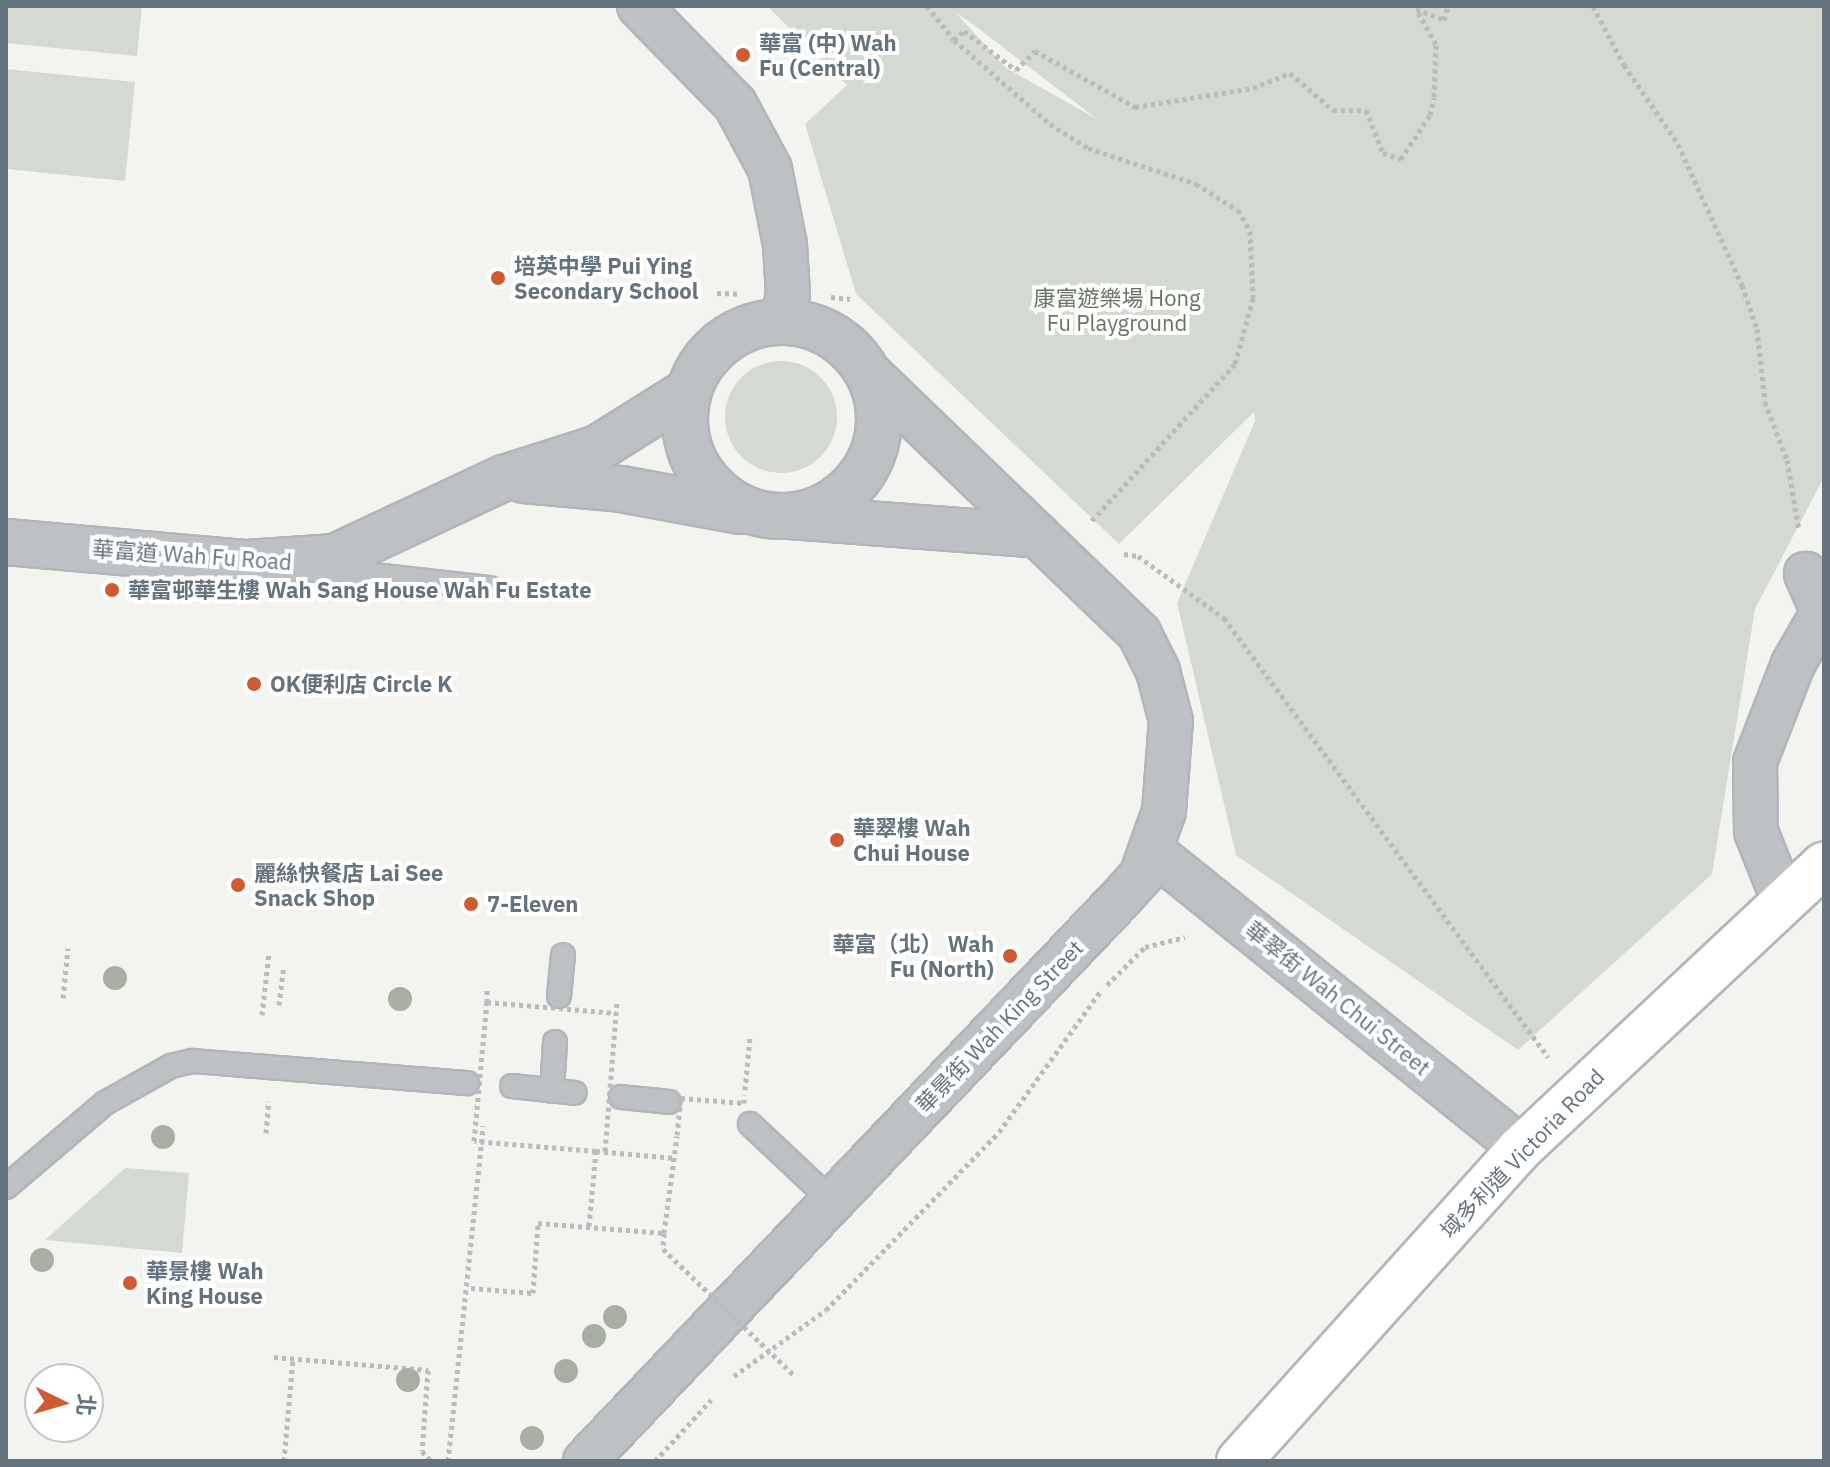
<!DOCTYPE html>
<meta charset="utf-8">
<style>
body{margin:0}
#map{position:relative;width:1830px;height:1467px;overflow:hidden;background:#f3f4f0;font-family:"IBM Plex Sans","Noto Sans TC",sans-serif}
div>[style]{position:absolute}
.green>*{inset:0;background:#d4dad1}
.round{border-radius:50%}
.path>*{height:5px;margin-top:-2.5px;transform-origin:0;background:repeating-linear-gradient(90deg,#b9bbbd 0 4px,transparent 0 8px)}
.roads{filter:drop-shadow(2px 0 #b2b6ba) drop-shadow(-2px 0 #b2b6ba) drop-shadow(0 2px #b2b6ba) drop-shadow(0 -2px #b2b6ba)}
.service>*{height:22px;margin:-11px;padding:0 11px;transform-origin:11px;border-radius:11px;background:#bdc1c4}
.minor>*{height:42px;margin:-21px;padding:0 21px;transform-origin:21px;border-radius:21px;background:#bdc1c4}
.tertiary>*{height:44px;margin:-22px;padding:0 22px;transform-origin:22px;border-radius:22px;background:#bdc1c4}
.tertiary>.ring{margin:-22px;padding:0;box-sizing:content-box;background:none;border:44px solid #bdc1c4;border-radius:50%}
.secondary>*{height:44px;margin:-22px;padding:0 22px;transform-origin:22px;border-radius:22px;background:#fff}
.path-bridge>*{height:5px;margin-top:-2.5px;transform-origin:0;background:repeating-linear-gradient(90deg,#b9bbbd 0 4px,transparent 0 8px)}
.trees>*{width:24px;height:24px;margin:-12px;border-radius:50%;background:#a6afa2}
.dots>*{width:22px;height:22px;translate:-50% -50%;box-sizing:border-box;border:4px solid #fff;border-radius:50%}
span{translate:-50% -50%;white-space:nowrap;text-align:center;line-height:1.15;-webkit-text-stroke:8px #fff;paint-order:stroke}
.poi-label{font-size:22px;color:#65737e;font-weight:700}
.left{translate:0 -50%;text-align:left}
.right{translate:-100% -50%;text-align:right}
.park-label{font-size:22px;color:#677663}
.street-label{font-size:22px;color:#65737e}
.frame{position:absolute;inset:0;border:8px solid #65737e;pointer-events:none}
.north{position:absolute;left:24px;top:1363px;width:80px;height:80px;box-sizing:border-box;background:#fff;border:2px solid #c1c7cb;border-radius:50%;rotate:95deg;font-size:22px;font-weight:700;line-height:32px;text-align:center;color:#65737e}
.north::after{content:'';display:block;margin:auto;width:28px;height:36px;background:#d25a31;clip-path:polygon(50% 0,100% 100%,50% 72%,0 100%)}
</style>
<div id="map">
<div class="green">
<div style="clip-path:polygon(6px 6px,142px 6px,137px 56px,6px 43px)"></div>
<div style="clip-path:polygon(evenodd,767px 6px,1824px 6px,1824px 477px,1755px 609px,1712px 874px,1518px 1050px,1236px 855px,1177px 603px,1255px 421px,1254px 412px,1119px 544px,856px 294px,805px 124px,847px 85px,767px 6px,956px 13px,970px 22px,1097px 119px,1006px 68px,956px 13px)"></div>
<div style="clip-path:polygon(6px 69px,135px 82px,125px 181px,6px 169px)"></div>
<div class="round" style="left:725px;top:361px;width:112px;height:112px"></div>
<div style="clip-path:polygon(125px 1168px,189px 1173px,182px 1253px,45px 1240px)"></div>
</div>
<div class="path">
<div style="left:927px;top:6px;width:43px;rotate:51.5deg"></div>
<div style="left:954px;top:40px;width:128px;rotate:41.2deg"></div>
<div style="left:1050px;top:124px;width:45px;rotate:32.3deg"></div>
<div style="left:1088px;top:148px;width:114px;rotate:18.4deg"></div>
<div style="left:1196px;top:184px;width:49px;rotate:31.8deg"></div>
<div style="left:1238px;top:210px;width:24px;rotate:60deg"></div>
<div style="left:1250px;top:231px;width:67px;rotate:87.4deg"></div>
<div style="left:1253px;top:298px;width:68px;rotate:105.3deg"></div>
<div style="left:1235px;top:364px;width:215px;rotate:132.4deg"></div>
<div style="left:1593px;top:6px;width:67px;rotate:62.3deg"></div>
<div style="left:1624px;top:65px;width:96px;rotate:55.6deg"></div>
<div style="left:1678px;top:144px;width:155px;rotate:65.6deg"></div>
<div style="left:1742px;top:285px;width:46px;rotate:71.2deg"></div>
<div style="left:1757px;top:329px;width:73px;rotate:83.7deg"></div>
<div style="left:1765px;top:402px;width:62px;rotate:69.2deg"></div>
<div style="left:1787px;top:460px;width:71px;rotate:80.3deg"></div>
<div style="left:954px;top:40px;width:13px;rotate:-42deg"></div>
<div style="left:964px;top:31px;width:65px;rotate:36.9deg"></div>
<div style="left:1016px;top:70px;width:27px;rotate:-45deg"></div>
<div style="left:1035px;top:51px;width:115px;rotate:29.2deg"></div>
<div style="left:1135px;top:107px;width:120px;rotate:-9.1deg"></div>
<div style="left:1253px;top:88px;width:40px;rotate:-22deg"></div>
<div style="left:1290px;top:73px;width:57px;rotate:40.7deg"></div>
<div style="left:1333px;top:110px;width:33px"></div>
<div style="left:1366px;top:110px;width:46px;rotate:68.4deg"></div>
<div style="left:1383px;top:153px;width:19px;rotate:18deg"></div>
<div style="left:1401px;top:159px;width:53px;rotate:-56.6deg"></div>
<div style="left:1430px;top:115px;width:18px;rotate:-77deg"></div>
<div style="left:1434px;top:97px;width:53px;rotate:-87.8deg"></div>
<div style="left:1436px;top:44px;width:40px;rotate:-119.7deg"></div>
<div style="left:1416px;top:9px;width:30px;rotate:21deg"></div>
<div style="left:1444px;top:20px;width:15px;rotate:-74deg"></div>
<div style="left:717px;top:293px;width:24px;rotate:2deg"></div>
<div style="left:831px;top:297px;width:19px;rotate:6deg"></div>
<div style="left:1124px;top:554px;width:14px;rotate:8deg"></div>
<div style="left:1138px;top:556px;width:106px;rotate:35.8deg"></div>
<div style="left:1224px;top:618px;width:546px;rotate:53.57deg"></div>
<div style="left:1107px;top:985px;width:54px;rotate:-45deg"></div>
<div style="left:1145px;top:947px;width:41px;rotate:-14deg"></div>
<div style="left:63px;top:998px;width:50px;rotate:-84.3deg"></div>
<div style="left:487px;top:1002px;width:12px;rotate:-90deg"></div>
<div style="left:279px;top:1005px;width:38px;rotate:-83deg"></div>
<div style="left:262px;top:1015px;width:62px;rotate:-83.6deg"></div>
<div style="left:745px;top:1090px;width:53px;rotate:-84.6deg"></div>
<div style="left:266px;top:1133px;width:32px;rotate:-85deg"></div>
<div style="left:589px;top:1226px;width:75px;rotate:-84.7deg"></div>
<div style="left:596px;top:1151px;width:79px;rotate:5.1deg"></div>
<div style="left:471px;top:1288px;width:62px;rotate:4.6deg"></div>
<div style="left:533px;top:1293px;width:70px;rotate:-85.9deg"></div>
<div style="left:538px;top:1223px;width:126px;rotate:4.5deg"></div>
<div style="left:664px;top:1233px;width:98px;rotate:-82.4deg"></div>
<div style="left:274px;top:1357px;width:155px;rotate:4.8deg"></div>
<div style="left:428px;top:1370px;width:81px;rotate:94.2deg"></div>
<div style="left:422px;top:1451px;width:13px;rotate:48deg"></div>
<div style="left:734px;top:1376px;width:113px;rotate:-35.7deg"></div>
<div style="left:826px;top:1310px;width:248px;rotate:-45.8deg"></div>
<div style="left:999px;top:1132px;width:173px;rotate:-54.2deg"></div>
<div style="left:284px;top:1461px;width:102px;rotate:-85deg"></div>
<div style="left:448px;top:1461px;width:337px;rotate:-84deg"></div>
<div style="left:655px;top:1461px;width:83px;rotate:-47.4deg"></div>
</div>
<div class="roads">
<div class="service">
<div style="left:320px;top:569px;width:170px;rotate:6.4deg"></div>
<div style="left:559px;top:996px;width:41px;rotate:-84.4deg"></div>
<div style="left:512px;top:1086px;width:63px;rotate:6.3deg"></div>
<div style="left:552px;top:1091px;width:49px;rotate:-86.5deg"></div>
<div style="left:621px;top:1097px;width:48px;rotate:5.9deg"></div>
<div style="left:750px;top:1124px;width:111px;rotate:43.2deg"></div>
<div style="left:6px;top:1187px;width:130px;rotate:-40.3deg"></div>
<div style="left:105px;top:1103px;width:76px;rotate:-29.3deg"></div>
<div style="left:171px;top:1066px;width:23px;rotate:-13deg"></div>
<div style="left:193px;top:1061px;width:275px;rotate:4.6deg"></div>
</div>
<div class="minor">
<div style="left:639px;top:6px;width:137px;rotate:45.6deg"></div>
<div style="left:735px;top:104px;width:74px;rotate:61.7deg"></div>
<div style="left:770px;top:169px;width:77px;rotate:78.8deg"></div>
<div style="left:785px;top:245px;width:49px;rotate:86.5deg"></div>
<div style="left:788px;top:294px;width:29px;rotate:102deg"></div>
<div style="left:788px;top:517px;width:251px;rotate:4.3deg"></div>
<div style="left:1152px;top:851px;width:474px;rotate:38.8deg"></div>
<div style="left:1783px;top:899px;width:72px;rotate:-111.9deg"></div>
<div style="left:1756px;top:832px;width:70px;rotate:-90.8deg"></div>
<div style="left:1755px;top:762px;width:105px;rotate:-68.8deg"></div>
<div style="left:1793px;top:664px;width:60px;rotate:-60deg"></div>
<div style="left:1823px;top:612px;width:42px;rotate:-114.1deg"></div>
<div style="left:585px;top:1461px;width:777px;rotate:-46.41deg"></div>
<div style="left:1121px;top:898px;width:30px;rotate:-48deg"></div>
<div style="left:1141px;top:876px;width:69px;rotate:-70.5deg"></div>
<div style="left:1164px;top:811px;width:90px;rotate:-85.6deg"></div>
<div style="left:1171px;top:721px;width:52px;rotate:-104.6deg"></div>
<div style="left:1158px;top:671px;width:42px;rotate:-116.6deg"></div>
<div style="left:1139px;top:633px;width:380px;rotate:-136.1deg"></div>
</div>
<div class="tertiary">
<div class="ring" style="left:685px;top:322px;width:150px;height:150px"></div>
<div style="left:524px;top:480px;width:97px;rotate:5.3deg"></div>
<div style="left:621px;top:489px;width:122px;rotate:10.4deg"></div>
<div style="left:6px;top:542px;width:242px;rotate:5deg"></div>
<div style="left:247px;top:563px;width:88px;rotate:-3.9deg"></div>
<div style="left:335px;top:557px;width:187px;rotate:-25.1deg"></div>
<div style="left:504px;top:478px;width:99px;rotate:-17.7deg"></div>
<div style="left:598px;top:448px;width:107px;rotate:-32.1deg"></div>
</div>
<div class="secondary">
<div style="left:1239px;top:1461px;width:421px;rotate:-48deg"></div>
<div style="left:1521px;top:1148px;width:415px;rotate:-43.1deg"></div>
</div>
</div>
<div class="path-bridge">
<div style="left:677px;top:1135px;width:37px;rotate:-84deg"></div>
<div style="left:681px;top:1098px;width:63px;rotate:4.5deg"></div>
<div style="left:744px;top:1103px;width:8px;rotate:-90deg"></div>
<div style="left:596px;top:1151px;width:122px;rotate:-175.3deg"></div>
<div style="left:474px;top:1141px;width:140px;rotate:-84.7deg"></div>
<div style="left:487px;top:1002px;width:129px;rotate:4.9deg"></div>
<div style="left:605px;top:1151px;width:150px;rotate:-85.4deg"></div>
<div style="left:664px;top:1233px;width:16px;rotate:94deg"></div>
<div style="left:663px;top:1249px;width:183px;rotate:43.9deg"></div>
</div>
<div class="trees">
<div style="left:115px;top:978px"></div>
<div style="left:400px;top:999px"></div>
<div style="left:163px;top:1137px"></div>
<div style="left:42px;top:1260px"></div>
<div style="left:615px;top:1317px"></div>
<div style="left:594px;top:1336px"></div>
<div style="left:566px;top:1371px"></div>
<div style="left:408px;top:1380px"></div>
<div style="left:532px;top:1438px"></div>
</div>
<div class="dots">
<div style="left:743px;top:55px;background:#d25a31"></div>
<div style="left:498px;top:278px;background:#d25a31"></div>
<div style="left:112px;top:590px;background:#d25a31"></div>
<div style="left:254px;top:684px;background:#d25a31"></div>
<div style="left:837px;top:840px;background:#d25a31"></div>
<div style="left:238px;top:885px;background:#d25a31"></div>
<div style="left:471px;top:904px;background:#d25a31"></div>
<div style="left:1010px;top:956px;background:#d25a31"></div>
<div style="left:130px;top:1283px;background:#d25a31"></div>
</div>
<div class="poi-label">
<span class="left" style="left:759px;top:55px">華富 (中) Wah<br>Fu (Central)</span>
<span class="left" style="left:514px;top:278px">培英中學 Pui Ying<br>Secondary School</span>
<span class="left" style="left:128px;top:590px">華富邨華生樓 Wah Sang House Wah Fu Estate</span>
<span class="left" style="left:270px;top:684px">OK便利店 Circle K</span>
<span class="left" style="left:853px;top:840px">華翠樓 Wah<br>Chui House</span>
<span class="left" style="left:254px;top:885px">麗絲快餐店 Lai See<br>Snack Shop</span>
<span class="left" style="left:487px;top:904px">7-Eleven</span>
<span class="right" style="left:994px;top:956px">華富（北） Wah<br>Fu (North)</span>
<span class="left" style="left:146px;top:1283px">華景樓 Wah<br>King House</span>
</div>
<div class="park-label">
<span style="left:1117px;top:310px">康富遊樂場 Hong<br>Fu Playground</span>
</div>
<div class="street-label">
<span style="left:192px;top:555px;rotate:4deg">華富道 Wah Fu Road</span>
<span style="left:1338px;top:998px;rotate:39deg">華翠街 Wah Chui Street</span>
<span style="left:999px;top:1026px;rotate:-46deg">華景街 Wah King Street</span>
<span style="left:1522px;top:1153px;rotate:-46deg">域多利道 Victoria Road</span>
</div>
<div class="frame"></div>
<div class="north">北</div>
</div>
